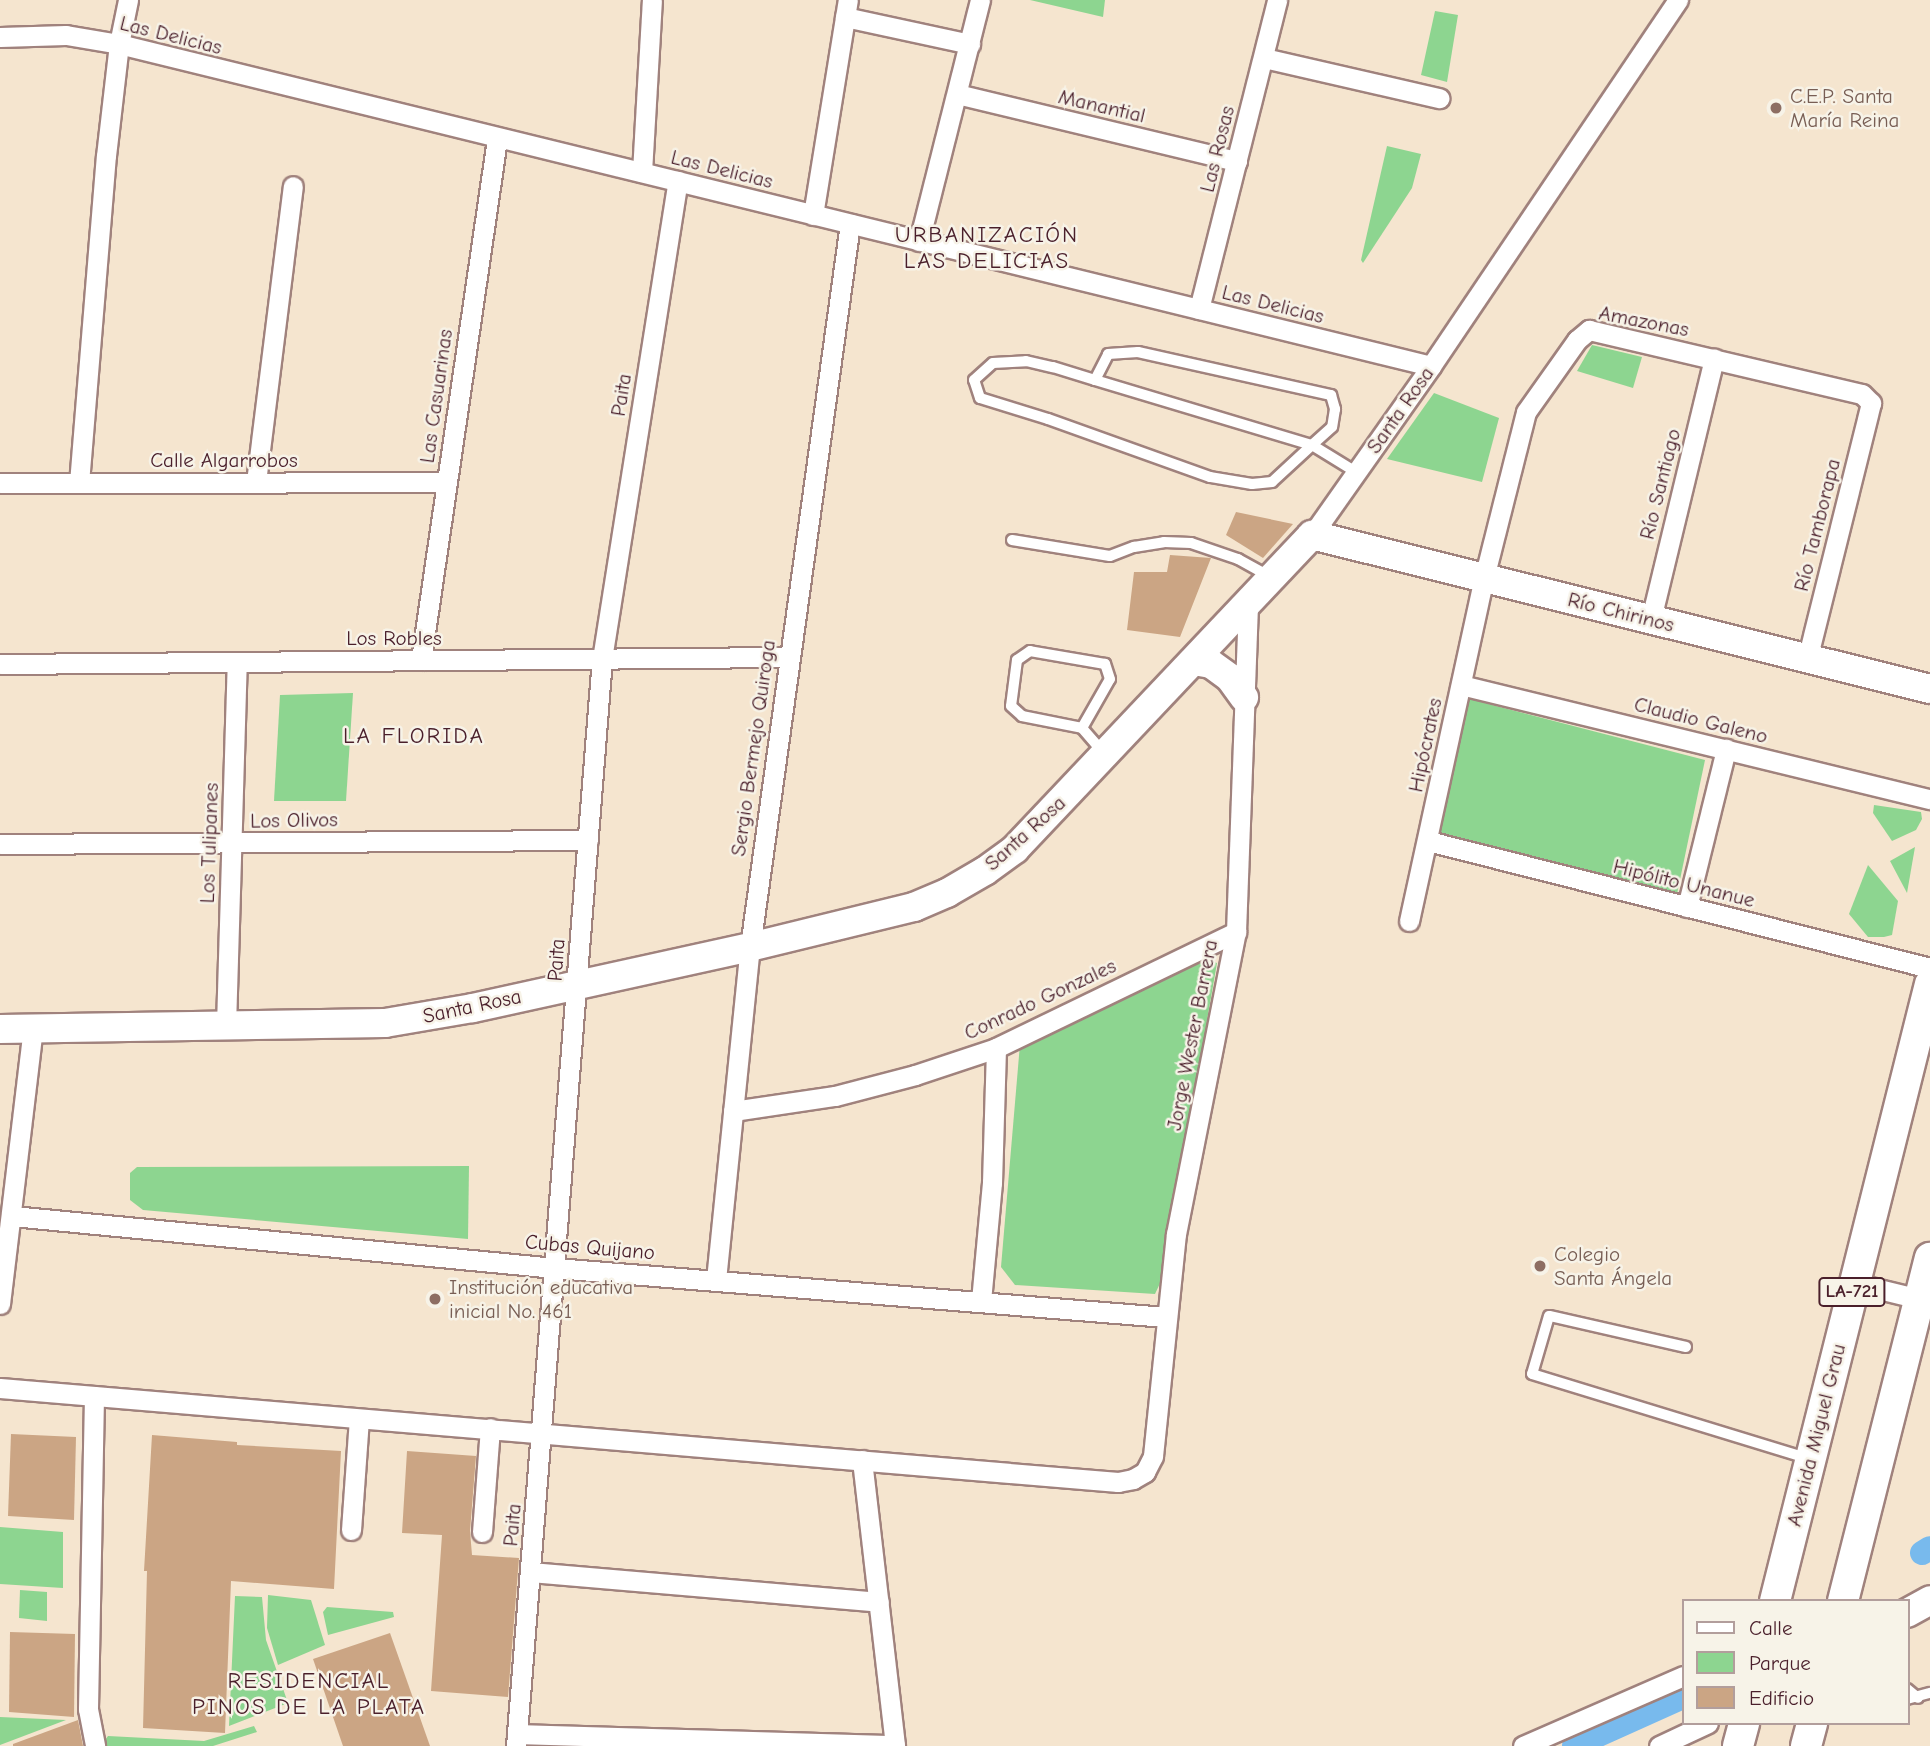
<!DOCTYPE html>
<meta charset="utf-8">
<style>
body{margin:0}
#map{position:relative;width:1930px;height:1746px;overflow:hidden;background:#f5e5cf;font-family:"Comic Neue",sans-serif}
div>[style]{position:absolute}
.green>*{inset:0;background:#8dd590}
.canal>*{height:24px;margin:-12px;padding:0 12px;transform-origin:12px;border-radius:12px;background:#78baed}
.building>*{inset:0;background:#cba584}
.roads{filter:drop-shadow(2px 0 #a0827d) drop-shadow(-2px 0 #a0827d) drop-shadow(0 2px #a0827d) drop-shadow(0 -2px #a0827d)}
.lane>*{height:10px;margin:-5px;padding:0 5px;transform-origin:5px;border-radius:5px;background:#fff}
.street>*{height:19px;margin:-9.5px;padding:0 9.5px;transform-origin:9.5px;border-radius:9.5px;background:#fff}
.secondary>*{height:28px;margin:-14px;padding:0 14px;transform-origin:14px;border-radius:14px;background:#fff}
.primary>*{height:30px;margin:-15px;padding:0 15px;transform-origin:15px;border-radius:15px;background:#fff}
.dots>*{width:19px;height:19px;translate:-50% -50%;box-sizing:border-box;border:4px solid #f7f3e8;border-radius:50%}
span{translate:-50% -50%;white-space:nowrap;text-align:center;line-height:1.15;-webkit-text-stroke:5px #f7f3e8;paint-order:stroke}
.shield-label span{padding:2px 5px;background:#f7f3e8;border:2px solid;border-radius:5px;-webkit-text-stroke-width:0}
.shield-label{font-size:19px;color:#4a1f2b;font-weight:700}
.street-label{font-size:21px;color:#4a1f2b}
.education-label{font-size:21px;color:#785e54}
.left{translate:0 -50%;text-align:left}
.neighbourhood-label{font-size:23px;color:#4a1f2b;letter-spacing:2px}
.legend{position:absolute;left:1682px;top:1599px;width:228px;height:126px;box-sizing:border-box;background:#f7f3e8;border:2px solid #b29e9c;margin:0;padding:9px 12px;list-style:none;font-size:21px;color:#4a1f2b}
.legend li{display:flex;align-items:center;gap:14px;height:35px}
.legend b{width:35px;border:2px solid #b29e9c}
</style>
<div id="map">
<div class="green">
<div style="clip-path:polygon(1030px 0,1105px 0,1103px 17px)"></div>
<div style="clip-path:polygon(1435px 11px,1458px 15px,1447px 82px,1421px 75px)"></div>
<div style="clip-path:polygon(1387px 146px,1421px 154px,1412px 188px,1363px 263px,1361px 260px)"></div>
<div style="clip-path:polygon(1592px 345px,1642px 357px,1633px 388px,1577px 371px)"></div>
<div style="clip-path:polygon(1434px 393px,1499px 418px,1482px 482px,1387px 459px)"></div>
<div style="clip-path:polygon(353px 693px,346px 801px,274px 801px,280px 695px)"></div>
<div style="clip-path:polygon(1469px 699px,1705px 760px,1677px 894px,1440px 833px)"></div>
<div style="clip-path:polygon(1874px 805px,1921px 812px,1922px 819px,1916px 830px,1892px 841px,1873px 813px)"></div>
<div style="clip-path:polygon(1915px 847px,1907px 893px,1890px 861px)"></div>
<div style="clip-path:polygon(1868px 865px,1898px 901px,1892px 935px,1884px 937px,1868px 937px,1849px 914px)"></div>
<div style="clip-path:polygon(1199px 957px,1217px 963px,1162px 1279px,1155px 1294px,1015px 1285px,1001px 1267px,1020px 1044px)"></div>
<div style="clip-path:polygon(469px 1166px,468px 1239px,143px 1210px,130px 1200px,130px 1173px,137px 1167px)"></div>
<div style="clip-path:polygon(0 1527px,63px 1532px,63px 1588px,0 1584px)"></div>
<div style="clip-path:polygon(20px 1590px,47px 1592px,47px 1621px,19px 1618px)"></div>
<div style="clip-path:polygon(268px 1595px,311px 1600px,325px 1645px,278px 1665px,267px 1628px)"></div>
<div style="clip-path:polygon(235px 1596px,262px 1597px,266px 1640px,288px 1703px,229px 1726px)"></div>
<div style="clip-path:polygon(327px 1607px,393px 1612px,394px 1617px,328px 1635px,323px 1612px)"></div>
<div style="clip-path:polygon(0 1717px,66px 1720px,0 1745px)"></div>
<div style="clip-path:polygon(254px 1726px,257px 1732px,213px 1746px,107px 1746px,105px 1740px,108px 1736px,204px 1741px)"></div>
</div>
<div class="canal">
<div style="left:1922px;top:1553px;width:9px;rotate:-32deg"></div>
<div style="left:1574px;top:1746px;width:120px;rotate:-24.2deg"></div>
</div>
<div class="building">
<div style="clip-path:polygon(1236px 512px,1293px 524px,1263px 558px,1226px 535px)"></div>
<div style="clip-path:polygon(1170px 555px,1211px 558px,1180px 637px,1127px 630px,1134px 572px,1167px 572px)"></div>
<div style="clip-path:polygon(11px 1434px,76px 1437px,74px 1520px,8px 1516px)"></div>
<div style="clip-path:polygon(152px 1435px,237px 1442px,237px 1445px,341px 1451px,334px 1589px,231px 1581px,225px 1733px,143px 1728px,147px 1571px,144px 1571px)"></div>
<div style="clip-path:polygon(407px 1451px,476px 1456px,470px 1531px,472px 1555px,519px 1558px,508px 1697px,431px 1691px,442px 1535px,402px 1533px)"></div>
<div style="clip-path:polygon(10px 1632px,75px 1634px,74px 1717px,9px 1712px)"></div>
<div style="clip-path:polygon(390px 1633px,430px 1746px,343px 1746px,313px 1659px)"></div>
<div style="clip-path:polygon(78px 1720px,83px 1746px,13px 1746px,13px 1744px)"></div>
</div>
<div class="roads">
<div class="lane">
<div style="left:1095px;top:380px;width:29px;rotate:-63deg"></div>
<div style="left:1108px;top:354px;width:30px;rotate:-4deg"></div>
<div style="left:1138px;top:352px;width:198px;rotate:12.6deg"></div>
<div style="left:1331px;top:395px;width:15px;rotate:74deg"></div>
<div style="left:1335px;top:409px;width:18px;rotate:99deg"></div>
<div style="left:1332px;top:427px;width:27px;rotate:138deg"></div>
<div style="left:1312px;top:445px;width:54px;rotate:137.2deg"></div>
<div style="left:1272px;top:482px;width:20px;rotate:174deg"></div>
<div style="left:1252px;top:484px;width:43px;rotate:-170.5deg"></div>
<div style="left:1210px;top:477px;width:172px;rotate:-160.3deg"></div>
<div style="left:1048px;top:419px;width:71px;rotate:-162.8deg"></div>
<div style="left:980px;top:398px;width:19px;rotate:-108deg"></div>
<div style="left:974px;top:380px;width:25px;rotate:-42deg"></div>
<div style="left:993px;top:363px;width:33px;rotate:-3deg"></div>
<div style="left:1026px;top:361px;width:28px;rotate:13deg"></div>
<div style="left:1053px;top:367px;width:44px;rotate:17.2deg"></div>
<div style="left:1095px;top:380px;width:227px;rotate:16.7deg"></div>
<div style="left:1312px;top:445px;width:52px;rotate:31.5deg"></div>
<div style="left:1012px;top:540px;width:99px;rotate:9.3deg"></div>
<div style="left:1110px;top:556px;width:26px;rotate:-21deg"></div>
<div style="left:1134px;top:547px;width:30px;rotate:-9deg"></div>
<div style="left:1164px;top:542px;width:27px;rotate:2deg"></div>
<div style="left:1191px;top:543px;width:50px;rotate:18.8deg"></div>
<div style="left:1238px;top:559px;width:38px;rotate:29deg"></div>
<div style="left:1082px;top:728px;width:56px;rotate:-60.3deg"></div>
<div style="left:1110px;top:679px;width:16px;rotate:-108deg"></div>
<div style="left:1105px;top:664px;width:76px;rotate:-170.2deg"></div>
<div style="left:1030px;top:651px;width:16px;rotate:145deg"></div>
<div style="left:1017px;top:660px;width:46px;rotate:97.4deg"></div>
<div style="left:1011px;top:706px;width:15px;rotate:42deg"></div>
<div style="left:1022px;top:716px;width:61px;rotate:11.3deg"></div>
<div style="left:1082px;top:728px;width:32px;rotate:49deg"></div>
<div style="left:1686px;top:1347px;width:140px;rotate:-167.2deg"></div>
<div style="left:1549px;top:1316px;width:60px;rotate:106.3deg"></div>
<div style="left:1532px;top:1374px;width:287px;rotate:17deg"></div>
<div style="left:1907px;top:1689px;width:14px;rotate:39deg"></div>
<div style="left:1907px;top:1699px;width:24px;rotate:-15deg"></div>
</div>
<div class="street">
<div style="left:845px;top:17px;width:128px;rotate:12.2deg"></div>
<div style="left:0;top:37px;width:66px;rotate:-1.7deg"></div>
<div style="left:66px;top:35px;width:54px;rotate:9.6deg"></div>
<div style="left:119px;top:44px;width:1351px;rotate:13.79deg"></div>
<div style="left:1264px;top:58px;width:180px;rotate:12.9deg"></div>
<div style="left:957px;top:94px;width:288px;rotate:13.5deg"></div>
<div style="left:642px;top:172px;width:172px;rotate:-86.7deg"></div>
<div style="left:813px;top:215px;width:218px;rotate:-80.8deg"></div>
<div style="left:919px;top:241px;width:249px;rotate:-75.8deg"></div>
<div style="left:1199px;top:309px;width:319px;rotate:-75.8deg"></div>
<div style="left:256px;top:482px;width:298px;rotate:-82.9deg"></div>
<div style="left:0;top:483px;width:447px;rotate:-0.1deg"></div>
<div style="left:79px;top:483px;width:328px;rotate:-85.3deg"></div>
<div style="left:106px;top:156px;width:113px;rotate:-83.4deg"></div>
<div style="left:119px;top:44px;width:45px;rotate:-78.4deg"></div>
<div style="left:1312px;top:535px;width:207px;rotate:-54.8deg"></div>
<div style="left:1431px;top:366px;width:442px;rotate:-56deg"></div>
<div style="left:1651px;top:619px;width:268px;rotate:-76.4deg"></div>
<div style="left:421px;top:660px;width:527px;rotate:-81.7deg"></div>
<div style="left:0;top:664px;width:788px;rotate:-0.51deg"></div>
<div style="left:1461px;top:685px;width:483px;rotate:13.7deg"></div>
<div style="left:1428px;top:841px;width:518px;rotate:14.2deg"></div>
<div style="left:0;top:844px;width:588px;rotate:-0.39deg"></div>
<div style="left:1687px;top:907px;width:163px;rotate:-76.1deg"></div>
<div style="left:1409px;top:921px;width:351px;rotate:-77.7deg"></div>
<div style="left:1484px;top:578px;width:171px;rotate:-75.8deg"></div>
<div style="left:1526px;top:412px;width:88px;rotate:-54.7deg"></div>
<div style="left:1577px;top:340px;width:16px;rotate:-40deg"></div>
<div style="left:1589px;top:330px;width:280px;rotate:13.2deg"></div>
<div style="left:1862px;top:394px;width:13px;rotate:45deg"></div>
<div style="left:1871px;top:403px;width:264px;rotate:104deg"></div>
<div style="left:226px;top:1026px;width:364px;rotate:-88.3deg"></div>
<div style="left:733px;top:1111px;width:103px;rotate:-8.4deg"></div>
<div style="left:835px;top:1096px;width:83px;rotate:-14.7deg"></div>
<div style="left:915px;top:1075px;width:85px;rotate:-18.4deg"></div>
<div style="left:996px;top:1048px;width:267px;rotate:-25.8deg"></div>
<div style="left:12px;top:1216px;width:545px;rotate:5.47deg"></div>
<div style="left:555px;top:1268px;width:612px;rotate:4.59deg"></div>
<div style="left:716px;top:1280px;width:335px;rotate:-84.2deg"></div>
<div style="left:750px;top:947px;width:730px;rotate:-82.13deg"></div>
<div style="left:1854px;top:1283px;width:76px;rotate:13.7deg"></div>
<div style="left:981px;top:1301px;width:119px;rotate:-84.7deg"></div>
<div style="left:992px;top:1183px;width:135px;rotate:-88.3deg"></div>
<div style="left:0;top:1304px;width:279px;rotate:-83.2deg"></div>
<div style="left:0;top:1388px;width:1122px;rotate:4.81deg"></div>
<div style="left:1118px;top:1482px;width:15px;rotate:-11deg"></div>
<div style="left:1133px;top:1479px;width:14px;rotate:-30deg"></div>
<div style="left:1145px;top:1472px;width:18px;rotate:-63deg"></div>
<div style="left:1153px;top:1456px;width:223px;rotate:-84.1deg"></div>
<div style="left:1176px;top:1234px;width:308px;rotate:-78.8deg"></div>
<div style="left:1236px;top:932px;width:329px;rotate:-87.9deg"></div>
<div style="left:94px;top:1396px;width:313px;rotate:91.1deg"></div>
<div style="left:88px;top:1709px;width:38px;rotate:79deg"></div>
<div style="left:862px;top:1460px;width:288px;rotate:83.4deg"></div>
<div style="left:351px;top:1530px;width:111px;rotate:-85.9deg"></div>
<div style="left:482px;top:1532px;width:104px;rotate:-85.6deg"></div>
<div style="left:531px;top:1572px;width:349px;rotate:4.9deg"></div>
<div style="left:517px;top:1734px;width:378px;rotate:1.7deg"></div>
<div style="left:516px;top:1746px;width:1090px;rotate:-85.48deg"></div>
<div style="left:602px;top:659px;width:484px;rotate:-81deg"></div>
<div style="left:1523px;top:1746px;width:175px;rotate:-23.6deg"></div>
<div style="left:1659px;top:1746px;width:54px;rotate:-25.1deg"></div>
</div>
<div class="secondary">
<div style="left:1194px;top:661px;width:17px;rotate:10deg"></div>
<div style="left:1211px;top:664px;width:24px;rotate:36deg"></div>
<div style="left:1230px;top:678px;width:24px;rotate:54deg"></div>
<div style="left:0;top:1029px;width:385px;rotate:-0.9deg"></div>
<div style="left:385px;top:1023px;width:89px;rotate:-9.7deg"></div>
<div style="left:473px;top:1008px;width:284px;rotate:-12.4deg"></div>
<div style="left:750px;top:947px;width:169px;rotate:-13.7deg"></div>
<div style="left:914px;top:907px;width:36px;rotate:-23deg"></div>
<div style="left:947px;top:893px;width:44px;rotate:-30.1deg"></div>
<div style="left:985px;top:871px;width:37px;rotate:-36deg"></div>
<div style="left:1015px;top:849px;width:432px;rotate:-46.6deg"></div>
<div style="left:1312px;top:535px;width:637px;rotate:13.99deg"></div>
<div style="left:1907px;top:1613px;width:26px;rotate:-29deg"></div>
</div>
<div class="primary">
<div style="left:1775px;top:1601px;width:636px;rotate:-75.9deg"></div>
<div style="left:1843px;top:1601px;width:354px;rotate:-75.8deg"></div>
<div style="left:1738px;top:1746px;width:24px;rotate:-75deg"></div>
<div style="left:1806px;top:1746px;width:24px;rotate:-75deg"></div>
</div>
</div>
<div class="dots">
<div style="left:1776px;top:108px;background:#8d6e63"></div>
<div style="left:1540px;top:1266px;background:#8d6e63"></div>
<div style="left:435px;top:1299px;background:#8d6e63"></div>
</div>
<div class="shield-label">
<span style="left:1852px;top:1292px">LA-721</span>
</div>
<div class="street-label">
<span style="left:171px;top:35px;rotate:14deg">Las Delicias</span>
<span style="left:1102px;top:106px;rotate:13deg">Manantial</span>
<span style="left:1217px;top:149px;rotate:-76deg">Las Rosas</span>
<span style="left:722px;top:169px;rotate:14deg">Las Delicias</span>
<span style="left:1273px;top:304px;rotate:14deg">Las Delicias</span>
<span style="left:1644px;top:321px;rotate:11deg">Amazonas</span>
<span style="left:621px;top:395px;rotate:-81deg">Paita</span>
<span style="left:436px;top:396px;rotate:-82deg">Las Casuarinas</span>
<span style="left:1400px;top:410px;rotate:-55deg">Santa Rosa</span>
<span style="left:224px;top:460px">Calle Algarrobos</span>
<span style="left:1660px;top:484px;rotate:-76deg">Río Santiago</span>
<span style="left:1817px;top:525px;rotate:-76deg">Río Tamborapa</span>
<span style="left:1621px;top:612px;rotate:14deg">Río Chirinos</span>
<span style="left:394px;top:638px">Los Robles</span>
<span style="left:1701px;top:720px;rotate:14deg">Claudio Galeno</span>
<span style="left:1425px;top:745px;rotate:-78deg">Hipócrates</span>
<span style="left:753px;top:748px;rotate:-82deg">Sergio Bermejo Quiroga</span>
<span style="left:294px;top:820px;rotate:-1deg">Los Olivos</span>
<span style="left:1025px;top:833px;rotate:-42deg">Santa Rosa</span>
<span style="left:209px;top:843px;rotate:-88deg">Los Tulipanes</span>
<span style="left:1684px;top:883px;rotate:14deg">Hipólito Unanue</span>
<span style="left:556px;top:960px;rotate:-86deg">Paita</span>
<span style="left:1040px;top:999px;rotate:-25deg">Conrado Gonzales</span>
<span style="left:472px;top:1006px;rotate:-12deg">Santa Rosa</span>
<span style="left:1192px;top:1035px;rotate:-79deg">Jorge Wester Barrera</span>
<span style="left:590px;top:1247px;rotate:5deg">Cubas Quijano</span>
<span style="left:1816px;top:1435px;rotate:-76deg">Avenida Miguel Grau</span>
<span style="left:512px;top:1525px;rotate:-85deg">Paita</span>
</div>
<div class="education-label">
<span class="left" style="left:1790px;top:108px">C.E.P. Santa<br>María Reina</span>
<span class="left" style="left:1554px;top:1266px">Colegio<br>Santa Ángela</span>
<span class="left" style="left:449px;top:1299px">Institución educativa<br>inicial No. 461</span>
</div>
<div class="neighbourhood-label">
<span style="left:987px;top:248px">URBANIZACIÓN<br>LAS DELICIAS</span>
<span style="left:414px;top:736px">LA FLORIDA</span>
<span style="left:309px;top:1694px">RESIDENCIAL<br>PINOS DE LA PLATA</span>
</div>
<ul class="legend">
<li><b style="height:9px;background:#fff"></b>Calle</li>
<li><b style="height:19px;background:#8dd590"></b>Parque</li>
<li><b style="height:19px;background:#cba584"></b>Edificio</li>
</ul>
</div>
